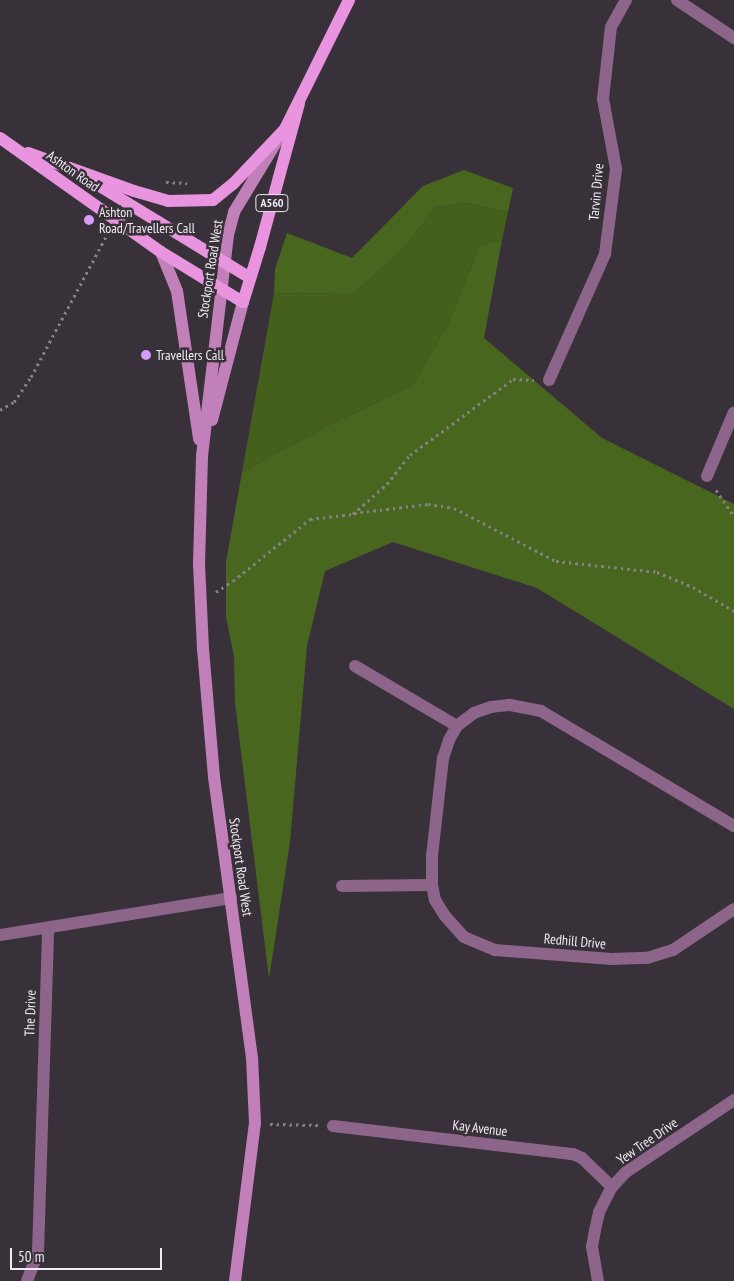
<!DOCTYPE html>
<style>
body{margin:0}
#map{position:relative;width:734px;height:1281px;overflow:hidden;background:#38313a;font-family:"PT Sans Narrow",sans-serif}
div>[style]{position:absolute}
.green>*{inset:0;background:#44601a}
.forest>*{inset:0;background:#49661f}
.path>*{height:3px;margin-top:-1.5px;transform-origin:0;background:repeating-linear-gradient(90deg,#868087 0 2.5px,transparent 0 6.5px)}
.street>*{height:12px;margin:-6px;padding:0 6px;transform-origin:6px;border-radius:6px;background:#8e658a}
.secondary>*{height:12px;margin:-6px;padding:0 6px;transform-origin:6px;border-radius:6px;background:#c180ba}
.primary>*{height:12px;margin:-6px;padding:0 6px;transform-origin:6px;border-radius:6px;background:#e894df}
.dots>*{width:14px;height:14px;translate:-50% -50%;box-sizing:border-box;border:2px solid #38313a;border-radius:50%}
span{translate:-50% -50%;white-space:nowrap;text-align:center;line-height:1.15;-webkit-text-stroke:5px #38313a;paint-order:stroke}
.shield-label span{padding:1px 4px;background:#38313a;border:1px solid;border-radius:4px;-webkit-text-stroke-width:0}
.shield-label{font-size:12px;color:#f0ebf1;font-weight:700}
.street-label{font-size:14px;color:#f0ebf1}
.poi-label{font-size:14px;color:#f0ebf1}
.left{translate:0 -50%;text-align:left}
.scale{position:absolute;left:10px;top:1248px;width:152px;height:22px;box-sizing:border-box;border:2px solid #f0ebf1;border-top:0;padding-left:6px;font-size:15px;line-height:18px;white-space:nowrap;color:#f0ebf1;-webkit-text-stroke:4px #38313a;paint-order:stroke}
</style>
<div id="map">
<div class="green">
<div style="clip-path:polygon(467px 203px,508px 212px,502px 240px,480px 245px,449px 322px,413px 385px,325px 427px,242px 472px,274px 293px,353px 294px,401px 251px,436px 207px)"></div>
</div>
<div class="forest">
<div style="clip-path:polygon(464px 170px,513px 188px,508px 212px,467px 203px,436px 207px,401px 251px,353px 294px,274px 293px,275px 269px,287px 233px,352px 258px,423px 186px)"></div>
<div style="clip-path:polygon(502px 240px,484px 338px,602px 438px,734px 504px,734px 709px,537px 588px,393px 542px,325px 571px,307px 646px,290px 842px,269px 979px,235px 703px,234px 657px,226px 617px,226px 562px,242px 472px,325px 427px,413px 385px,449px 322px,480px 245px)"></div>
</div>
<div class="path">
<div style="left:166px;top:182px;width:21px;rotate:3deg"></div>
<div style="left:0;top:410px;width:16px;rotate:-30deg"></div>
<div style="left:14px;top:402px;width:30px;rotate:-56deg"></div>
<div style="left:31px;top:377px;width:163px;rotate:-61.9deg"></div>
<div style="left:716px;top:490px;width:32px;rotate:56deg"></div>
<div style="left:354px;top:513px;width:75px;rotate:-6.9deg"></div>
<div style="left:428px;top:504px;width:26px;rotate:9deg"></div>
<div style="left:454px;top:508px;width:115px;rotate:27.5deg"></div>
<div style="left:556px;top:561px;width:102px;rotate:6.2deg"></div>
<div style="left:657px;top:572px;width:39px;rotate:23deg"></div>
<div style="left:693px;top:587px;width:48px;rotate:30.3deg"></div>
<div style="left:216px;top:592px;width:20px;rotate:-33deg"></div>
<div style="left:233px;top:581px;width:99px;rotate:-38.8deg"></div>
<div style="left:310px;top:519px;width:43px;rotate:-6.6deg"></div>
<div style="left:353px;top:514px;width:45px;rotate:-41.4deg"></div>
<div style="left:387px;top:484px;width:37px;rotate:-52deg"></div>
<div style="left:410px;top:455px;width:128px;rotate:-36.4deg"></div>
<div style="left:513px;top:379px;width:21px;rotate:3deg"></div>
<div style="left:270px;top:1124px;width:49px;rotate:1.2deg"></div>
</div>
<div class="street">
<div style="left:677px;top:0;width:69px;rotate:33.7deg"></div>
<div style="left:549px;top:380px;width:138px;rotate:-66deg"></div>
<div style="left:605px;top:254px;width:86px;rotate:-82.6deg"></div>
<div style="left:616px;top:169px;width:71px;rotate:-100.5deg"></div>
<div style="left:603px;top:99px;width:72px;rotate:-83.7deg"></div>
<div style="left:611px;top:27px;width:31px;rotate:-61deg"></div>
<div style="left:707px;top:476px;width:69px;rotate:-67.1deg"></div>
<div style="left:355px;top:666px;width:118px;rotate:30.5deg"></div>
<div style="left:734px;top:826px;width:225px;rotate:-149.2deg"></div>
<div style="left:541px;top:711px;width:33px;rotate:-169deg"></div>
<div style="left:509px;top:705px;width:18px;rotate:174deg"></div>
<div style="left:491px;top:707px;width:18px;rotate:161deg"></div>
<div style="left:474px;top:713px;width:21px;rotate:143deg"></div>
<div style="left:457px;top:726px;width:16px;rotate:120deg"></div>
<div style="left:449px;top:740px;width:19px;rotate:108deg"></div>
<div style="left:443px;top:758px;width:99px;rotate:96.4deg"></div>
<div style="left:432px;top:856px;width:29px;rotate:90deg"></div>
<div style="left:432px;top:885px;width:15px;rotate:79deg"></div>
<div style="left:435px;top:900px;width:19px;rotate:58deg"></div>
<div style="left:445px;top:916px;width:28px;rotate:48deg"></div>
<div style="left:464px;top:937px;width:34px;rotate:23deg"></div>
<div style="left:495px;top:950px;width:117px;rotate:4.4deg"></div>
<div style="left:612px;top:959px;width:35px;rotate:-2deg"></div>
<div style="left:647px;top:958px;width:27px;rotate:-17deg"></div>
<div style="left:673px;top:950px;width:73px;rotate:-33.9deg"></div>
<div style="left:342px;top:886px;width:90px;rotate:-0.6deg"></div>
<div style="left:0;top:935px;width:234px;rotate:-9.1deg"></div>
<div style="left:333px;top:1126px;width:242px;rotate:6.7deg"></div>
<div style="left:573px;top:1154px;width:10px;rotate:24deg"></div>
<div style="left:582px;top:1158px;width:42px;rotate:44deg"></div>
<div style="left:27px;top:1281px;width:30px;rotate:-69deg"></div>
<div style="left:38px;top:1253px;width:324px;rotate:-88.2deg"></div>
<div style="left:598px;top:1281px;width:35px;rotate:-100deg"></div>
<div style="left:592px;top:1247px;width:17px;rotate:-80deg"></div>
<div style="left:595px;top:1230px;width:18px;rotate:-77deg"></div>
<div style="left:599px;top:1212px;width:28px;rotate:-63deg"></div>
<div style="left:612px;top:1187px;width:21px;rotate:-47deg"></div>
<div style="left:626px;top:1172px;width:130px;rotate:-33.7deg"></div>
</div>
<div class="secondary">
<div style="left:161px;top:252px;width:42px;rotate:67.7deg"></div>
<div style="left:177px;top:291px;width:150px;rotate:81.5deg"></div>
<div style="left:212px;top:420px;width:122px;rotate:-75.3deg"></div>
<div style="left:235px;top:1281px;width:159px;rotate:-82.8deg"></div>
<div style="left:255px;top:1123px;width:65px;rotate:-92.6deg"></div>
<div style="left:252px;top:1058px;width:284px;rotate:-97.7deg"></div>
<div style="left:214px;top:777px;width:128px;rotate:-94.9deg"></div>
<div style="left:203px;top:649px;width:85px;rotate:-92.7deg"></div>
<div style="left:199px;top:564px;width:108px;rotate:-88.4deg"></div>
<div style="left:202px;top:456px;width:223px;rotate:-83.3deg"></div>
<div style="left:228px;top:235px;width:24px;rotate:-75deg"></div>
<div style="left:234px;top:212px;width:83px;rotate:-58.8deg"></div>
</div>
<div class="primary">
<div style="left:0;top:138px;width:197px;rotate:35.3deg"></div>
<div style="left:161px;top:252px;width:96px;rotate:31.4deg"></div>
<div style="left:243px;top:302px;width:58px;rotate:-72.8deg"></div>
<div style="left:260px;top:247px;width:149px;rotate:-74.8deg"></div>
<div style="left:28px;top:153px;width:113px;rotate:19.7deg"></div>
<div style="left:134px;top:191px;width:35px;rotate:16deg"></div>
<div style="left:168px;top:201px;width:45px;rotate:-1.3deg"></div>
<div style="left:213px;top:200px;width:26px;rotate:-39deg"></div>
<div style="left:233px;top:184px;width:76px;rotate:-46.6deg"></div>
<div style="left:285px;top:129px;width:144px;rotate:-63.6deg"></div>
<div style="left:93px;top:182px;width:184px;rotate:31.4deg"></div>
</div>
<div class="dots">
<div style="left:89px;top:220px;background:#d79bf9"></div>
<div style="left:146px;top:355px;background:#d79bf9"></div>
</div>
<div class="shield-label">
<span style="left:272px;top:203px">A560</span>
</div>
<div class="street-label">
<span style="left:73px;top:171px;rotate:35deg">Ashton Road</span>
<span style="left:596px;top:192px;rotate:-85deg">Tarvin Drive</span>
<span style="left:210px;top:269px;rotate:-81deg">Stockport Road West</span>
<span style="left:241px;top:867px;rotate:82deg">Stockport Road West</span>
<span style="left:575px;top:941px;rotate:5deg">Redhill Drive</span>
<span style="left:30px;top:1013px;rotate:-88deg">The Drive</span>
<span style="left:480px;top:1128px;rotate:7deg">Kay Avenue</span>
<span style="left:647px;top:1141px;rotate:-35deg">Yew Tree Drive</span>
</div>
<div class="poi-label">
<span class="left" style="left:99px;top:220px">Ashton<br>Road/Travellers Call</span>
<span class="left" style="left:156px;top:355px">Travellers Call</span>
</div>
<div class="scale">50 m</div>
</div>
